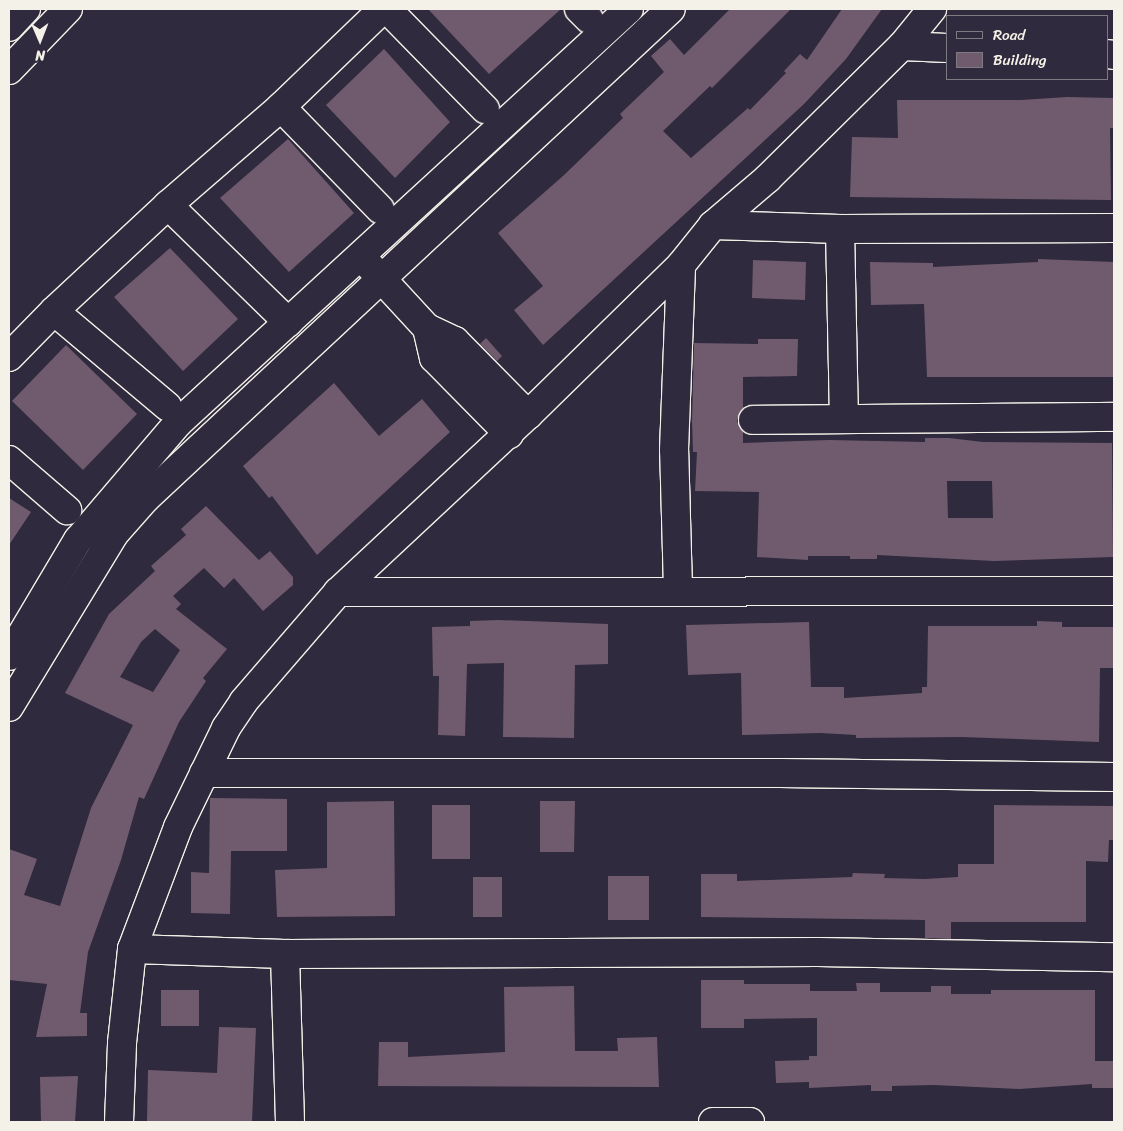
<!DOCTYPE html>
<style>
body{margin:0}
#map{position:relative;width:1123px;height:1131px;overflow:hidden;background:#2f2a3d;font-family:Sriracha,sans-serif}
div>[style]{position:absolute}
.building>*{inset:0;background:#705a6e}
.roads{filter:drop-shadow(1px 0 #f4f1e8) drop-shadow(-1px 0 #f4f1e8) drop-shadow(0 1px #f4f1e8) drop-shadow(0 -1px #f4f1e8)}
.minor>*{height:28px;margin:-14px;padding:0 14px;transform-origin:14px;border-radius:14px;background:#2f2a3d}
span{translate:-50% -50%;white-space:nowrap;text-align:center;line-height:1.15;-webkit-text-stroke:5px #2f2a3d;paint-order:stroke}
.frame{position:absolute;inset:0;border:10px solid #f4f1e8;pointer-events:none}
.legend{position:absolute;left:946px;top:15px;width:162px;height:65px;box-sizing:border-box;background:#2f2a3d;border:1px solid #7e7a81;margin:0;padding:6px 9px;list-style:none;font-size:15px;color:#f4f1e8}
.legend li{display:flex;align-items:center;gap:10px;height:25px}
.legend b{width:25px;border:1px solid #7e7a81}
.north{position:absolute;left:15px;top:15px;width:50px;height:50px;-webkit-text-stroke:4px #2f2a3d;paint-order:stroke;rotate:179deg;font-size:14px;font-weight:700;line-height:20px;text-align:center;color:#f4f1e8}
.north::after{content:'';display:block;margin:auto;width:18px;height:22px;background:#f4f1e8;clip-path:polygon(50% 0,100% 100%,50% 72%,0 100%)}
</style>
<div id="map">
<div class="building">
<div style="clip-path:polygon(428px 9px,561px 9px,489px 74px)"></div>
<div style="clip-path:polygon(730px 9px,791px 9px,712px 88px,710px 86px,663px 131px,691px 158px,748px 108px,750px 110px,786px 73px,784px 71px,800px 54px,807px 60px,842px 9px,882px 9px,846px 59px,804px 104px,543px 345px,514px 310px,543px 286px,498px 233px,563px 176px,623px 118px,620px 114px,664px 72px,651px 56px,670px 39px,684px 55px)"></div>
<div style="clip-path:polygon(384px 49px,450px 122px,395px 178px,326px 105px)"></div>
<div style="clip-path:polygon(1067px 97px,1114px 98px,1114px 128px,1110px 128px,1111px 200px,850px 197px,852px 137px,898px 138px,897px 100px,1021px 100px)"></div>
<div style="clip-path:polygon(288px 139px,354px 213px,289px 272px,220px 198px)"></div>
<div style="clip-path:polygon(170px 248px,238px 319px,183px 371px,114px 297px)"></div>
<div style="clip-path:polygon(1038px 259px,1114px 262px,1113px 377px,927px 377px,924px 304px,871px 305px,870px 262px,933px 263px,933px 267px,1038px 262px)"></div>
<div style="clip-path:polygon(753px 260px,806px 262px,805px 300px,752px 298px)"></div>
<div style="clip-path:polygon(486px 338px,502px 356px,497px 361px,480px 344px)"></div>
<div style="clip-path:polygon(evenodd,758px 339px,798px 339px,797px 376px,743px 377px,743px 408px,737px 421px,743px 432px,743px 443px,829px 440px,925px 442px,925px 438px,949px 438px,983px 442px,1112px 443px,1113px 557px,994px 561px,877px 555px,877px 559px,850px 559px,850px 556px,808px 556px,808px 560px,757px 557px,759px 492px,695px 491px,697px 452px,693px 452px,692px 421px,694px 343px,758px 344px,758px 339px,947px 481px,992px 481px,993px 518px,948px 518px,947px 481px)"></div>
<div style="clip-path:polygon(66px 345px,137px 414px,83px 470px,12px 401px)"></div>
<div style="clip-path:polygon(334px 383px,379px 436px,422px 399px,450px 432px,317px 555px,272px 496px,269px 498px,243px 466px)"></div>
<div style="clip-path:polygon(9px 498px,31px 512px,9px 545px)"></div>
<div style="clip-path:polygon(evenodd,206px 506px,259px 560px,270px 551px,293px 577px,293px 585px,263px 611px,234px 578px,224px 588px,204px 568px,173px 596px,181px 604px,176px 609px,227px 649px,203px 678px,206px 681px,179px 722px,144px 799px,139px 797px,121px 860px,88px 952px,80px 1013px,87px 1013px,87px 1036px,36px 1037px,47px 984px,9px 980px,9px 849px,37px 859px,24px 895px,60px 906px,91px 808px,133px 725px,65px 693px,109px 614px,155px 571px,151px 566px,186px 535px,181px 529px,206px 506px,155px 629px,180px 650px,153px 692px,120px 677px,141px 642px,155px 629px)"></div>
<div style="clip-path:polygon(498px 620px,608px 624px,608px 664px,575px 665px,574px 738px,503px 737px,504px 663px,467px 664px,465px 736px,438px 735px,439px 676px,433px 676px,432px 627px,470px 626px,470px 621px)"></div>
<div style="clip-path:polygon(1037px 621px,1062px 622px,1062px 627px,1114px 627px,1114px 668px,1100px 668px,1099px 742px,961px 737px,856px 738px,856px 735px,820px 733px,742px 735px,741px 673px,688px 675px,686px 625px,809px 622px,811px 687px,844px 687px,844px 698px,922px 693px,922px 687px,927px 687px,928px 626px,1037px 626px)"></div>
<div style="clip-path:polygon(210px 798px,287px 799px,287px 851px,231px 851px,230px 914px,191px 913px,191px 872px,209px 873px)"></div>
<div style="clip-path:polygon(394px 801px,395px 916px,277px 917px,275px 870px,327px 868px,327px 802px)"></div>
<div style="clip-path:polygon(540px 801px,575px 801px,574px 852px,540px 852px)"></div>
<div style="clip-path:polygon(432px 805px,470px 805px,470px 859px,432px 859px)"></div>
<div style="clip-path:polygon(994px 805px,1114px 806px,1114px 840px,1109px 840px,1108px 862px,1086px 861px,1086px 922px,951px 922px,951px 939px,925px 938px,925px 920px,701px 917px,701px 874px,737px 874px,737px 881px,852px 877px,853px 873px,885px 874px,884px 878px,925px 879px,958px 877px,958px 864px,994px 864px)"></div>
<div style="clip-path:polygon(608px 876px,649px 876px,649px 920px,608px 920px)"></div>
<div style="clip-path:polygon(473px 877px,502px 877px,502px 917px,473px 917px)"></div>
<div style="clip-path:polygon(701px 980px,744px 980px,744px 984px,810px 984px,810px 991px,857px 991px,856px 983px,880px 983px,880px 992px,931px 992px,931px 986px,951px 986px,951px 994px,991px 994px,991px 990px,1095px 990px,1095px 1061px,1114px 1061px,1114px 1088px,1092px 1088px,1092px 1084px,1020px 1089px,934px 1085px,892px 1086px,892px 1091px,871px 1091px,871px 1085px,809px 1088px,809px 1082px,776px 1083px,775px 1061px,809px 1060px,809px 1056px,817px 1056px,817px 1018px,744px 1019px,744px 1028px,701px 1028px)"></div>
<div style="clip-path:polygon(574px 986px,575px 1051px,618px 1051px,617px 1038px,657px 1037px,659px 1087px,378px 1086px,379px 1042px,408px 1042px,408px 1057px,505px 1052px,504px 987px)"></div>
<div style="clip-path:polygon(161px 990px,199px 990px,199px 1026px,161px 1026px)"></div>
<div style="clip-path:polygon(219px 1027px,256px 1028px,252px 1122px,147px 1122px,148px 1070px,217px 1073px)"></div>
<div style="clip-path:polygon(78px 1076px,75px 1122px,41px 1122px,40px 1077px)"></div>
</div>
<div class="roads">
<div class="minor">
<div style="left:387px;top:9px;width:140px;rotate:45.6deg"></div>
<div style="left:579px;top:9px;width:14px;rotate:45deg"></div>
<div style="left:9px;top:27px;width:25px;rotate:-47deg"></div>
<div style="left:902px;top:46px;width:45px;rotate:2.5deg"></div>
<div style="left:1107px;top:54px;width:7px;rotate:8deg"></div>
<div style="left:9px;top:70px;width:85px;rotate:-46deg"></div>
<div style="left:281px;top:107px;width:142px;rotate:45.9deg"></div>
<div style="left:168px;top:205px;width:168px;rotate:44.3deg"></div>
<div style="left:713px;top:225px;width:127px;rotate:1.8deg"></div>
<div style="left:840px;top:229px;width:274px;rotate:-0.2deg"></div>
<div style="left:840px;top:229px;width:189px;rotate:88.8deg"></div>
<div style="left:367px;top:263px;width:88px;rotate:47.3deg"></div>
<div style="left:427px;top:328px;width:31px;rotate:25deg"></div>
<div style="left:455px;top:341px;width:104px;rotate:45.4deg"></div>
<div style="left:54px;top:311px;width:148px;rotate:40.1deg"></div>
<div style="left:427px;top:328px;width:31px;rotate:77deg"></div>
<div style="left:434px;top:358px;width:107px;rotate:45.4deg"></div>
<div style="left:9px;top:357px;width:64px;rotate:-45.6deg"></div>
<div style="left:54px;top:311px;width:156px;rotate:-42.9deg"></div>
<div style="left:168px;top:205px;width:150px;rotate:-40.9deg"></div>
<div style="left:281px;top:107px;width:141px;rotate:-43.9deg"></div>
<div style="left:753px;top:420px;width:361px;rotate:-0.5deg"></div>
<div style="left:9px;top:460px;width:77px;rotate:40.8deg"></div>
<div style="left:678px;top:589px;width:139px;rotate:-91.6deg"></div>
<div style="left:674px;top:450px;width:185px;rotate:-87.8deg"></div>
<div style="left:338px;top:592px;width:776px;rotate:-0.07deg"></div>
<div style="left:9px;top:656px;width:135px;rotate:-59.3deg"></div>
<div style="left:78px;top:540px;width:154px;rotate:-49.5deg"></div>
<div style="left:178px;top:423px;width:612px;rotate:-42.55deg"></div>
<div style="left:9px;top:707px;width:204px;rotate:-58.7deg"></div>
<div style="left:115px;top:533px;width:47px;rotate:-48.5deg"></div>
<div style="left:146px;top:498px;width:717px;rotate:-42.97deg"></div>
<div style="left:204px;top:773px;width:576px"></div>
<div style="left:780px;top:773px;width:334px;rotate:0.7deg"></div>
<div style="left:132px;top:949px;width:153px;rotate:1.9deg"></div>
<div style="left:285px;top:954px;width:533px;rotate:-0.21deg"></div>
<div style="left:818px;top:952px;width:296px;rotate:1deg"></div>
<div style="left:285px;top:954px;width:168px;rotate:88.3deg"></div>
<div style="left:119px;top:1122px;width:79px;rotate:-87.8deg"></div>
<div style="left:122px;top:1043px;width:95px;rotate:-83.9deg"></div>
<div style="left:132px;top:949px;width:130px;rotate:-69.3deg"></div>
<div style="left:178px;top:827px;width:110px;rotate:-64.1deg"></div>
<div style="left:226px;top:728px;width:32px;rotate:-56deg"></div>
<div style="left:244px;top:701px;width:144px;rotate:-49.2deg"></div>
<div style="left:338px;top:592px;width:260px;rotate:-43deg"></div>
<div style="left:528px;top:415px;width:214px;rotate:-44.4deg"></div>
<div style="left:681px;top:265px;width:51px;rotate:-51.3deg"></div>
<div style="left:713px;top:225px;width:71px;rotate:-40.4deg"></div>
<div style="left:767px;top:179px;width:190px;rotate:-44.6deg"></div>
<div style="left:902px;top:46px;width:48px;rotate:-51deg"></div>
<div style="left:713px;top:1122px;width:37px"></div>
</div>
</div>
<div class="frame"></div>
<ul class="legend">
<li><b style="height:6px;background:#2f2a3d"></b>Road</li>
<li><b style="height:14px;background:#705a6e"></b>Building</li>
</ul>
<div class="north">N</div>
</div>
